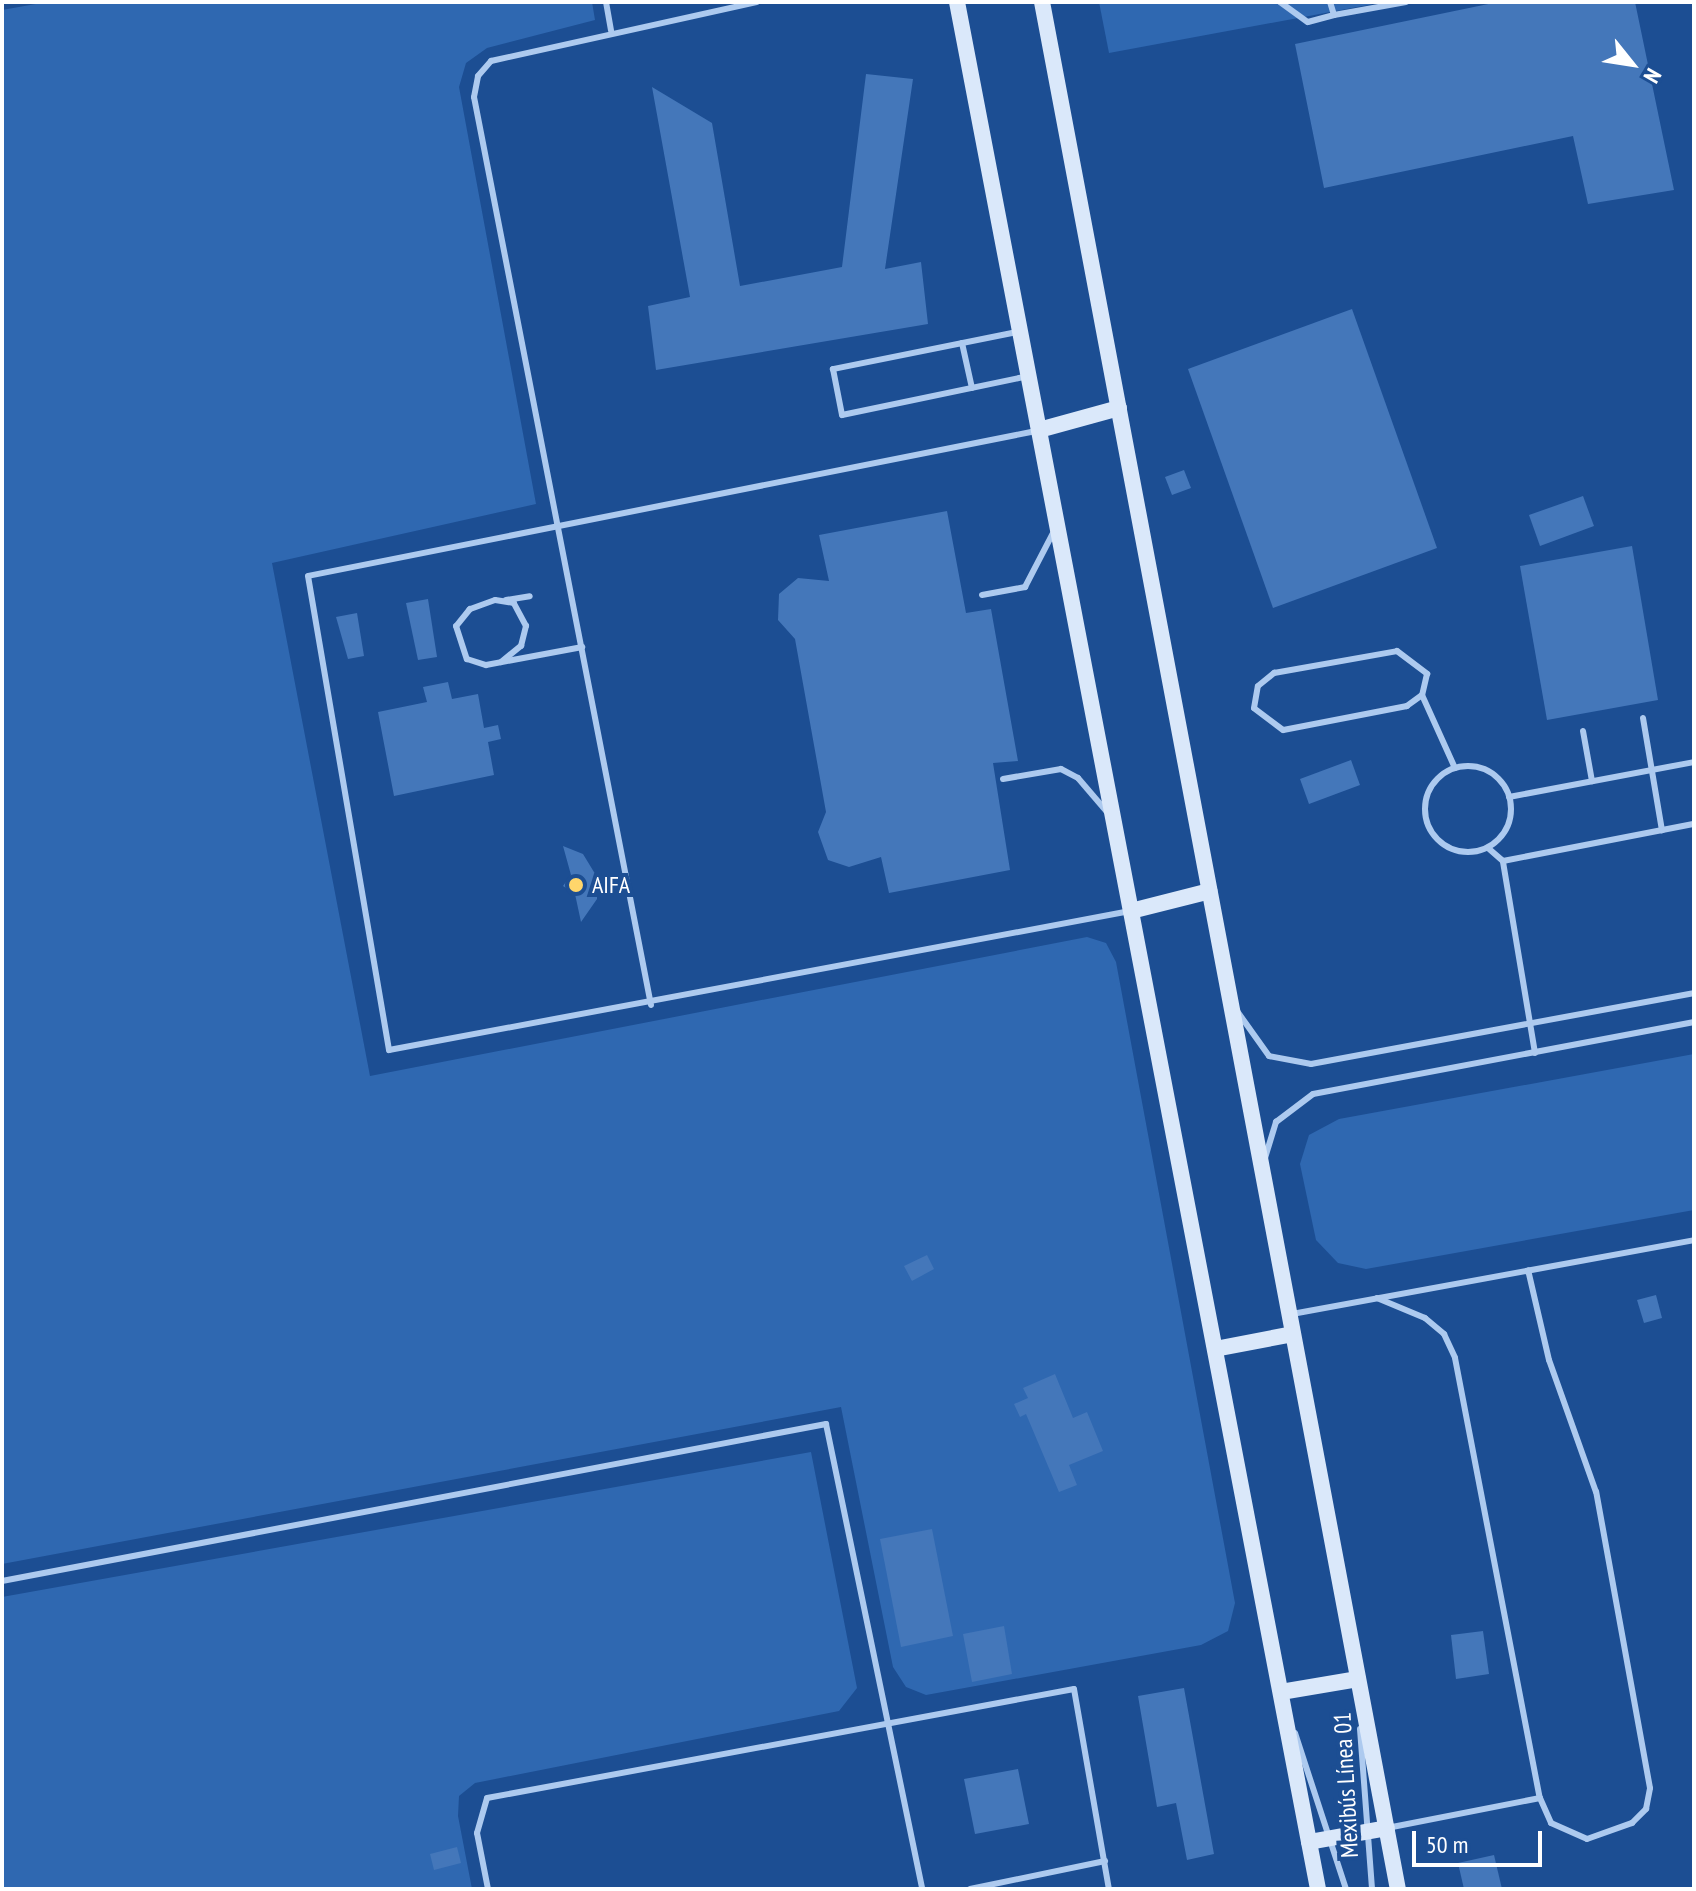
<!DOCTYPE html>
<meta charset="utf-8">
<style>
body{margin:0}
#map{position:relative;width:1696px;height:1891px;overflow:hidden;background:#1c4e93;font-family:"PT Sans Narrow",sans-serif}
div>[style]{position:absolute}
.green>*{inset:0;background:#2f68b1}
.building>*{inset:0;background:#4477ba}
.lane>*{height:6px;margin:-3px;padding:0 3px;transform-origin:3px;border-radius:3px;background:#adcaef}
.lane>.ring{margin:-3px;padding:0;box-sizing:content-box;background:none;border:6px solid #adcaef;border-radius:50%}
.secondary>*{height:16px;margin:-8px;padding:0 8px;transform-origin:8px;border-radius:8px;background:#dae8fa}
.dots>*{width:22px;height:22px;translate:-50% -50%;box-sizing:border-box;border:4px solid #1c4e93;border-radius:50%}
span{translate:-50% -50%;white-space:nowrap;text-align:center;line-height:1.15;-webkit-text-stroke:8px #1c4e93;paint-order:stroke}
.poi-label{font-size:24px;color:#fff}
.left{translate:0 -50%;text-align:left}
.street-label{font-size:24px;color:#fff}
.frame{position:absolute;inset:0;border:4px solid #fff;pointer-events:none}
.north{position:absolute;left:1592px;top:24px;width:80px;height:80px;-webkit-text-stroke:6px #1c4e93;paint-order:stroke;rotate:120deg;font-size:22px;font-weight:700;line-height:32px;text-align:center;color:#fff}
.north::after{content:'';display:block;margin:auto;width:28px;height:36px;background:#fff;clip-path:polygon(50% 0,100% 100%,50% 72%,0 100%)}
.scale{position:absolute;left:1412px;top:1831px;width:130px;height:36px;box-sizing:border-box;border:4px solid #fff;border-top:0;padding-left:10px;font-size:24px;line-height:28px;white-space:nowrap;color:#fff;-webkit-text-stroke:6px #1c4e93;paint-order:stroke}
</style>
<div id="map">
<div class="green">
<div style="clip-path:polygon(47px 2px,592px 2px,595px 20px,487px 48px,466px 63px,459px 87px,536px 504px,272px 563px,370px 1076px,1087px 937px,1106px 943px,1116px 962px,1235px 1603px,1228px 1631px,1201px 1645px,926px 1695px,906px 1687px,893px 1667px,841px 1407px,2px 1564px,2px 10px)"></div>
<div style="clip-path:polygon(1099px 2px,1384px 2px,1109px 53px)"></div>
<div style="clip-path:polygon(1694px 1054px,1694px 1210px,1366px 1269px,1338px 1263px,1316px 1240px,1300px 1164px,1309px 1135px,1339px 1119px)"></div>
<div style="clip-path:polygon(811px 1452px,857px 1688px,839px 1711px,475px 1783px,459px 1796px,458px 1816px,472px 1889px,2px 1889px,2px 1597px)"></div>
</div>
<div class="building">
<div style="clip-path:polygon(1498px 2px,1635px 2px,1674px 190px,1588px 204px,1573px 136px,1324px 188px,1295px 44px)"></div>
<div style="clip-path:polygon(866px 74px,913px 79px,885px 269px,921px 262px,928px 324px,656px 370px,648px 306px,690px 297px,652px 87px,712px 123px,740px 286px,842px 267px)"></div>
<div style="clip-path:polygon(1352px 309px,1437px 548px,1273px 608px,1188px 369px)"></div>
<div style="clip-path:polygon(1184px 470px,1191px 488px,1172px 495px,1165px 477px)"></div>
<div style="clip-path:polygon(1583px 496px,1594px 526px,1540px 546px,1529px 515px)"></div>
<div style="clip-path:polygon(947px 511px,966px 613px,991px 609px,1018px 761px,993px 763px,1010px 870px,889px 893px,881px 857px,849px 867px,828px 860px,818px 832px,826px 812px,795px 639px,778px 620px,779px 594px,798px 578px,829px 581px,819px 535px)"></div>
<div style="clip-path:polygon(1632px 546px,1658px 700px,1547px 720px,1520px 566px)"></div>
<div style="clip-path:polygon(428px 599px,437px 657px,418px 660px,406px 603px)"></div>
<div style="clip-path:polygon(357px 613px,364px 656px,348px 659px,336px 617px)"></div>
<div style="clip-path:polygon(448px 682px,452px 699px,478px 694px,484px 728px,498px 725px,501px 739px,488px 742px,494px 775px,394px 796px,378px 712px,427px 702px,423px 687px)"></div>
<div style="clip-path:polygon(1351px 760px,1360px 785px,1309px 804px,1300px 779px)"></div>
<div style="clip-path:polygon(563px 846px,583px 854px,597px 877px,597px 899px,581px 922px,575px 894px,563px 886px,571px 875px)"></div>
<div style="clip-path:polygon(927px 1255px,934px 1269px,912px 1281px,904px 1266px)"></div>
<div style="clip-path:polygon(1656px 1295px,1662px 1318px,1644px 1323px,1637px 1300px)"></div>
<div style="clip-path:polygon(1055px 1374px,1073px 1418px,1087px 1412px,1103px 1451px,1069px 1465px,1077px 1485px,1059px 1492px,1026px 1414px,1020px 1417px,1014px 1404px,1028px 1398px,1023px 1388px)"></div>
<div style="clip-path:polygon(932px 1529px,953px 1636px,901px 1647px,880px 1539px)"></div>
<div style="clip-path:polygon(1004px 1626px,1012px 1674px,972px 1682px,963px 1634px)"></div>
<div style="clip-path:polygon(1483px 1631px,1489px 1674px,1456px 1679px,1451px 1635px)"></div>
<div style="clip-path:polygon(1184px 1688px,1214px 1854px,1187px 1860px,1176px 1803px,1157px 1807px,1138px 1696px)"></div>
<div style="clip-path:polygon(1018px 1769px,1029px 1824px,975px 1834px,964px 1779px)"></div>
<div style="clip-path:polygon(457px 1847px,461px 1863px,434px 1870px,430px 1854px)"></div>
<div style="clip-path:polygon(1494px 1855px,1502px 1889px,1464px 1889px,1458px 1863px)"></div>
</div>
<div class="lane">
<div style="left:606px;top:2px;width:29px;rotate:80deg"></div>
<div style="left:1280px;top:2px;width:34px;rotate:36deg"></div>
<div style="left:1308px;top:22px;width:27px;rotate:-15deg"></div>
<div style="left:1334px;top:15px;width:14px;rotate:-107deg"></div>
<div style="left:1334px;top:15px;width:73px;rotate:-10.2deg"></div>
<div style="left:1017px;top:332px;width:188px;rotate:168.6deg"></div>
<div style="left:833px;top:369px;width:47px;rotate:78.9deg"></div>
<div style="left:842px;top:415px;width:190px;rotate:-11.8deg"></div>
<div style="left:962px;top:343px;width:46px;rotate:77.5deg"></div>
<div style="left:1036px;top:431px;width:742px;rotate:168.74deg"></div>
<div style="left:308px;top:576px;width:481px;rotate:80.3deg"></div>
<div style="left:389px;top:1050px;width:754px;rotate:-10.62deg"></div>
<div style="left:982px;top:595px;width:44px;rotate:-10.5deg"></div>
<div style="left:1025px;top:587px;width:61px;rotate:-62.6deg"></div>
<div style="left:506px;top:600px;width:24px;rotate:-9deg"></div>
<div style="left:1397px;top:651px;width:38px;rotate:37deg"></div>
<div style="left:1427px;top:674px;width:22px;rotate:103deg"></div>
<div style="left:1422px;top:695px;width:19px;rotate:144deg"></div>
<div style="left:1407px;top:706px;width:126px;rotate:169deg"></div>
<div style="left:1283px;top:730px;width:36px;rotate:-143deg"></div>
<div style="left:1254px;top:708px;width:22px;rotate:-80deg"></div>
<div style="left:1258px;top:686px;width:21px;rotate:-39deg"></div>
<div style="left:1274px;top:673px;width:125px;rotate:-10.1deg"></div>
<div style="left:501px;top:662px;width:26px;rotate:-39deg"></div>
<div style="left:521px;top:646px;width:21px;rotate:-76deg"></div>
<div style="left:526px;top:626px;width:26px;rotate:-118deg"></div>
<div style="left:514px;top:603px;width:19px;rotate:-171deg"></div>
<div style="left:495px;top:600px;width:27px;rotate:160deg"></div>
<div style="left:470px;top:609px;width:22px;rotate:129deg"></div>
<div style="left:456px;top:626px;width:35px;rotate:72deg"></div>
<div style="left:467px;top:659px;width:20px;rotate:18deg"></div>
<div style="left:486px;top:665px;width:98px;rotate:-10.6deg"></div>
<div style="left:1422px;top:695px;width:80px;rotate:65.7deg"></div>
<div style="left:1643px;top:718px;width:114px;rotate:80.4deg"></div>
<div style="left:1583px;top:731px;width:51px;rotate:79.8deg"></div>
<div class="ring" style="left:1425px;top:766px;width:80px;height:80px"></div>
<div style="left:1003px;top:779px;width:59px;rotate:-9.8deg"></div>
<div style="left:1061px;top:769px;width:19px;rotate:28deg"></div>
<div style="left:1078px;top:778px;width:46px;rotate:49.4deg"></div>
<div style="left:1509px;top:797px;width:188px;rotate:-10.7deg"></div>
<div style="left:1488px;top:848px;width:20px;rotate:41deg"></div>
<div style="left:651px;top:1005px;width:925px;rotate:-101.03deg"></div>
<div style="left:474px;top:97px;width:21px;rotate:-79deg"></div>
<div style="left:478px;top:76px;width:20px;rotate:-49deg"></div>
<div style="left:491px;top:61px;width:272px;rotate:-12.5deg"></div>
<div style="left:1237px;top:1011px;width:55px;rotate:54.6deg"></div>
<div style="left:1269px;top:1056px;width:43px;rotate:10.8deg"></div>
<div style="left:1311px;top:1064px;width:390px;rotate:-10.5deg"></div>
<div style="left:1535px;top:1053px;width:195px;rotate:-99.5deg"></div>
<div style="left:1503px;top:861px;width:195px;rotate:-11deg"></div>
<div style="left:1265px;top:1158px;width:38px;rotate:-73deg"></div>
<div style="left:1276px;top:1122px;width:46px;rotate:-37.1deg"></div>
<div style="left:1313px;top:1094px;width:388px;rotate:-10.7deg"></div>
<div style="left:1377px;top:1298px;width:52px;rotate:22.6deg"></div>
<div style="left:1425px;top:1318px;width:25px;rotate:40deg"></div>
<div style="left:1444px;top:1334px;width:26px;rotate:65deg"></div>
<div style="left:1455px;top:1358px;width:448px;rotate:79.1deg"></div>
<div style="left:1540px;top:1798px;width:27px;rotate:66deg"></div>
<div style="left:1551px;top:1823px;width:39px;rotate:24deg"></div>
<div style="left:1587px;top:1839px;width:48px;rotate:-19.6deg"></div>
<div style="left:1632px;top:1823px;width:20px;rotate:-45deg"></div>
<div style="left:1646px;top:1809px;width:21px;rotate:-79deg"></div>
<div style="left:1650px;top:1788px;width:301px;rotate:-100.3deg"></div>
<div style="left:1596px;top:1492px;width:140px;rotate:-109.6deg"></div>
<div style="left:1549px;top:1360px;width:92px;rotate:-103.1deg"></div>
<div style="left:1292px;top:1314px;width:409px;rotate:-10.4deg"></div>
<div style="left:2px;top:1581px;width:839px;rotate:-10.79deg"></div>
<div style="left:826px;top:1424px;width:475px;rotate:78.3deg"></div>
<div style="left:1360px;top:1729px;width:160px;rotate:85.7deg"></div>
<div style="left:1295px;top:1733px;width:164px;rotate:71.9deg"></div>
<div style="left:1387px;top:1828px;width:156px;rotate:-11.1deg"></div>
<div style="left:488px;top:1889px;width:57px;rotate:-101.1deg"></div>
<div style="left:477px;top:1833px;width:36px;rotate:-74deg"></div>
<div style="left:487px;top:1798px;width:597px;rotate:-10.52deg"></div>
<div style="left:1074px;top:1689px;width:203px;rotate:80.1deg"></div>
<div style="left:970px;top:1889px;width:138px;rotate:-11.7deg"></div>
</div>
<div class="secondary">
<div style="left:957px;top:2px;width:1921px;rotate:79.17deg"></div>
<div style="left:1042px;top:2px;width:1920px;rotate:79.32deg"></div>
<div style="left:1039px;top:430px;width:83px;rotate:-15.4deg"></div>
<div style="left:1131px;top:911px;width:81px;rotate:-14.2deg"></div>
<div style="left:1215px;top:1349px;width:79px;rotate:-10.9deg"></div>
<div style="left:1281px;top:1692px;width:78px;rotate:-9.6deg"></div>
<div style="left:1309px;top:1842px;width:79px;rotate:-10.2deg"></div>
</div>
<div class="dots">
<div style="left:576px;top:885px;background:#ffd66b"></div>
</div>
<div class="poi-label">
<span class="left" style="left:592px;top:885px">AIFA</span>
</div>
<div class="street-label">
<span style="left:1346px;top:1785px;rotate:-93deg">Mexibús Línea 01</span>
</div>
<div class="frame"></div>
<div class="north">N</div>
<div class="scale">50 m</div>
</div>
